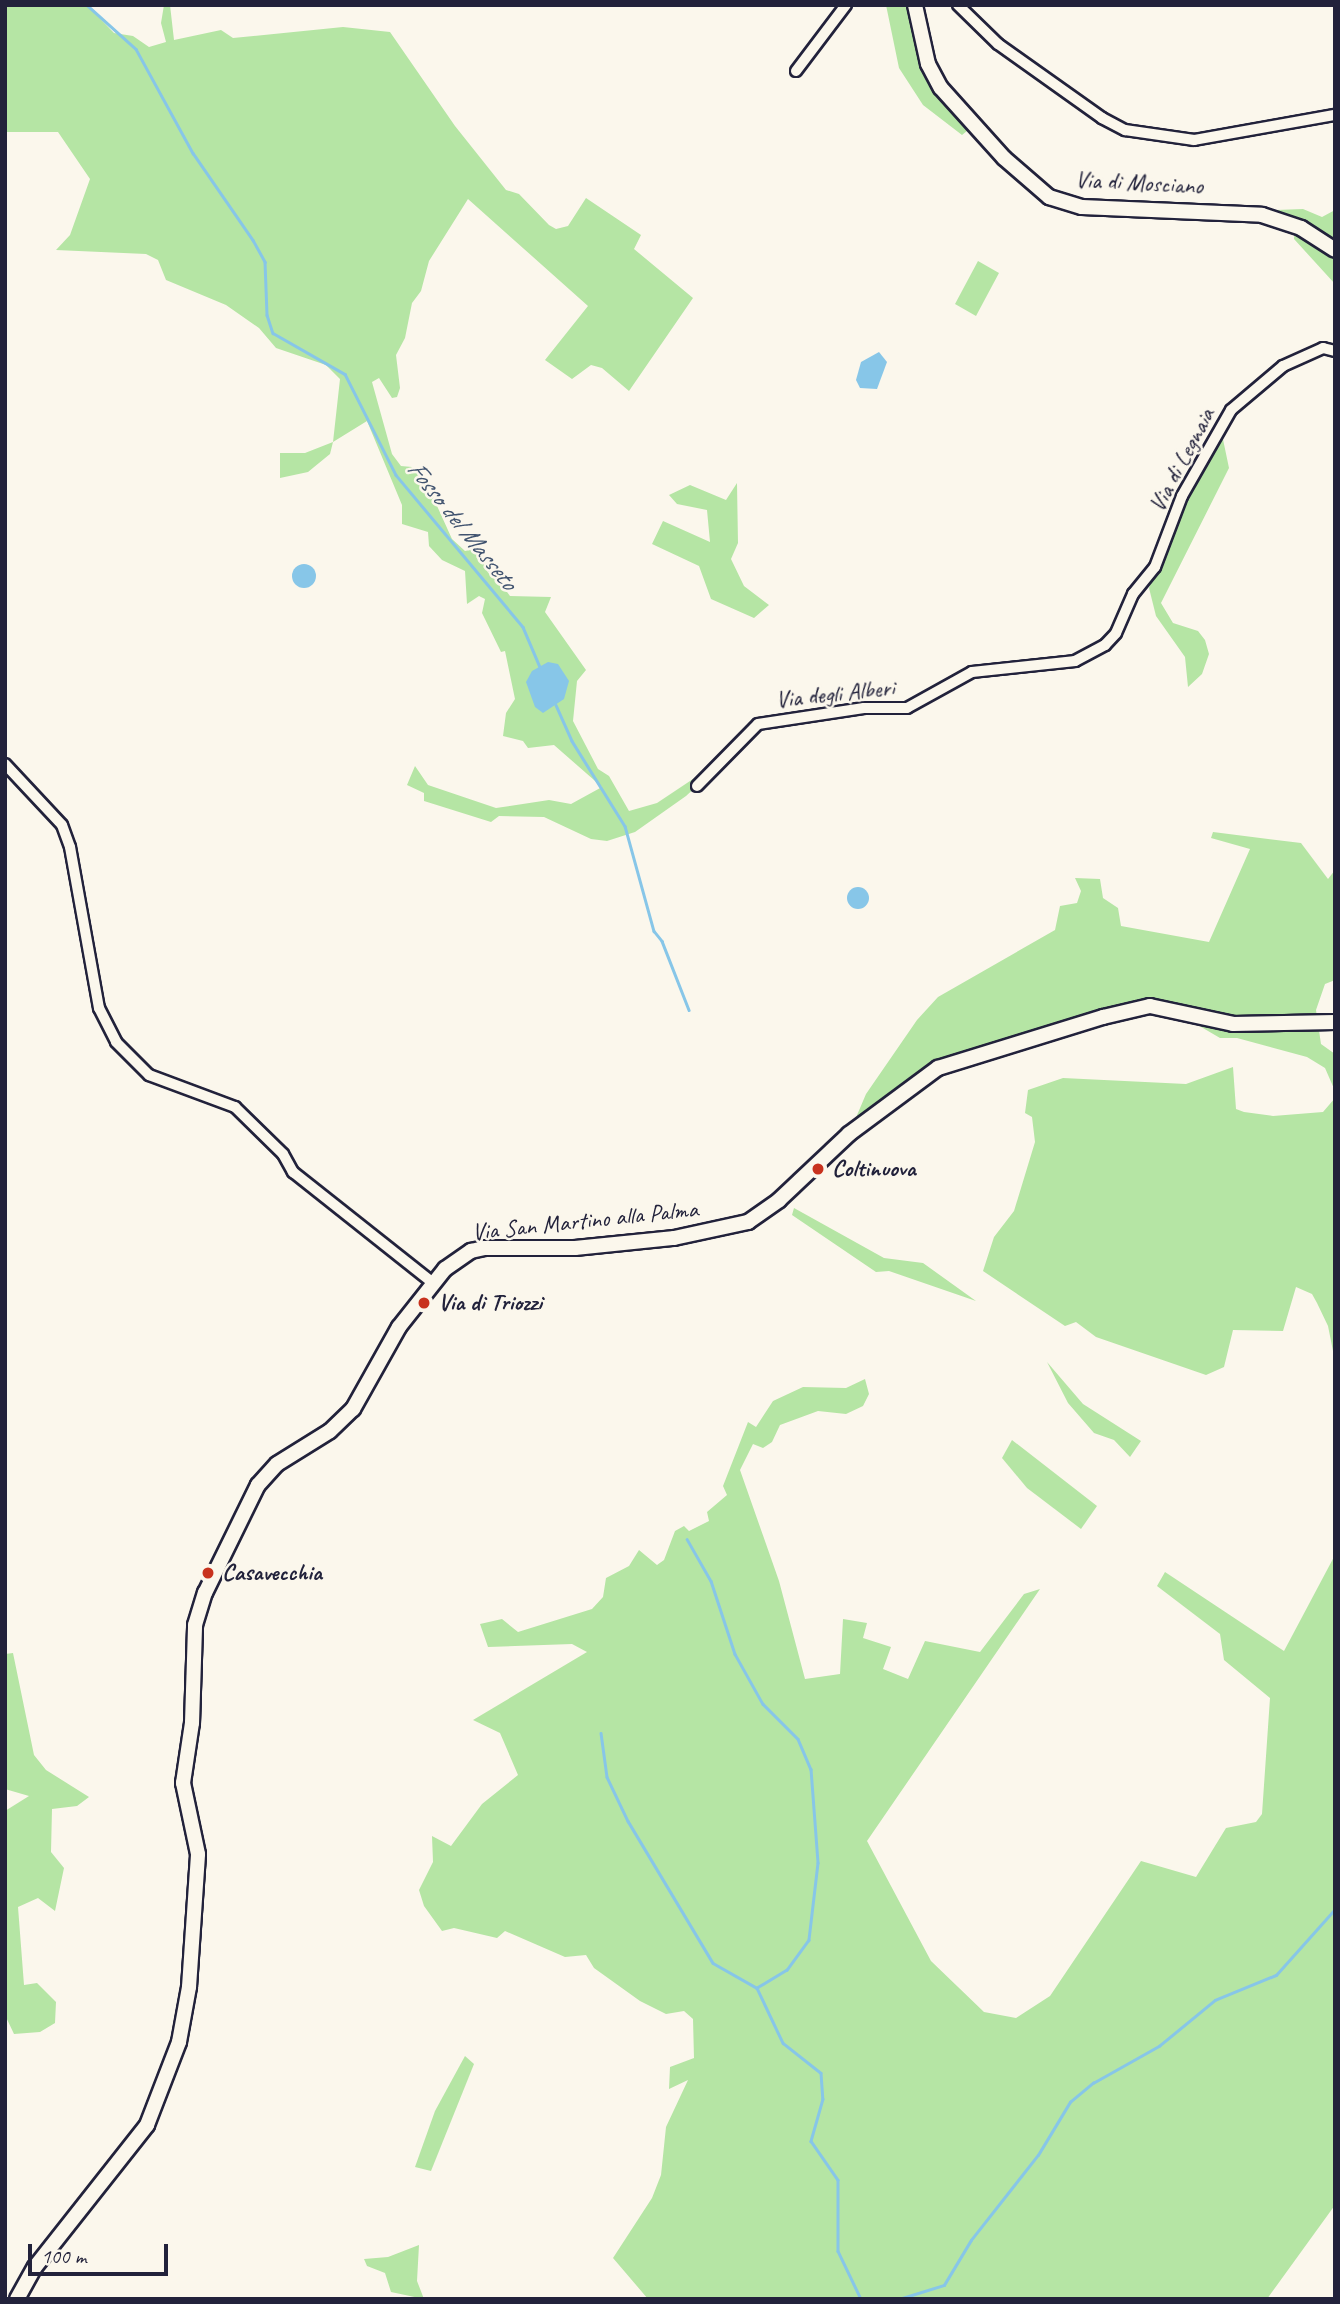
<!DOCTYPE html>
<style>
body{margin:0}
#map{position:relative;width:1340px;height:2304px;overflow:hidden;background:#fbf7ec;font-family:Caveat,sans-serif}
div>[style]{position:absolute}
.green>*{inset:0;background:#b5e5a4}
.water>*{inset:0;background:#87c6e8}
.round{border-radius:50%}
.stream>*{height:2.5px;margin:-1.25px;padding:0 1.25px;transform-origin:1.25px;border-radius:1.25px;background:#87c6e8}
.roads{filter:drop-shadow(2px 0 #22223b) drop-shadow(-2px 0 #22223b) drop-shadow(0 2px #22223b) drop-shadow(0 -2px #22223b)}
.street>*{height:10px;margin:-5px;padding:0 5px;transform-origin:5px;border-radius:5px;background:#fbf7ec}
.secondary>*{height:14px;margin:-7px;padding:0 7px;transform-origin:7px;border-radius:7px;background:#fbf7ec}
.dots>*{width:19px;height:19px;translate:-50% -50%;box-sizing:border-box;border:4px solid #fbf7ec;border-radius:50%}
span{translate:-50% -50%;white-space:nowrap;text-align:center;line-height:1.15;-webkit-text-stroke:5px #fbf7ec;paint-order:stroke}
.street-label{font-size:24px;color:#22223b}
.poi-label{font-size:24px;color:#22223b;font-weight:700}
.left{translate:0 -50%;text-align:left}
.water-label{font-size:26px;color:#40536f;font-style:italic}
.frame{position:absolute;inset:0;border:7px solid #22223b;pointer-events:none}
.scale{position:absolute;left:28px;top:2244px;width:140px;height:32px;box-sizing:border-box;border:4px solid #22223b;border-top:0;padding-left:9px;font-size:21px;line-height:24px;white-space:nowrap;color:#22223b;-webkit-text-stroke:5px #fbf7ec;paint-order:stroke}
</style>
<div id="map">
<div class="green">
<div style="clip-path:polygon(5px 5px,87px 5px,114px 33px,133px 36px,149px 47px,166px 42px,161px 23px,164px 5px,170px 5px,174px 40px,221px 30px,233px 38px,343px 27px,390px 32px,455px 126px,506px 190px,519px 194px,549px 225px,556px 229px,568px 226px,586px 198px,641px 235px,634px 249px,693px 298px,629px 391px,602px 368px,591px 365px,572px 379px,545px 360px,588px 306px,468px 199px,429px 261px,421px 291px,412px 303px,405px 338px,396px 355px,400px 388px,397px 397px,392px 398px,379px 378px,372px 382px,392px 454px,401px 466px,412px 467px,420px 476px,420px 486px,433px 497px,452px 539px,465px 551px,475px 549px,510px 596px,551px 597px,545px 612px,586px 670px,577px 681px,573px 721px,598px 769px,609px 776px,629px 811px,657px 803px,699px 775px,710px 774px,686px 796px,635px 832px,607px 841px,591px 839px,544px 817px,499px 816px,491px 822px,424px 801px,424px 793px,407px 785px,415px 766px,428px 785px,496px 808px,549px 800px,571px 804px,602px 787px,554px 745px,528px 748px,523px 741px,503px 736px,506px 713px,515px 699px,505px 651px,501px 652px,482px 613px,485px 599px,479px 596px,467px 604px,465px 571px,442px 560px,429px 546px,428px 532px,402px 524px,402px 505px,367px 421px,333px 442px,330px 454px,308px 472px,280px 478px,280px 453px,305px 453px,333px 442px,340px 379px,326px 365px,276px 348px,259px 328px,226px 305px,166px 280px,158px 260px,146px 254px,56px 250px,70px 235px,90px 179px,58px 132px,5px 132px)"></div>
<div style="clip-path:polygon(886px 5px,915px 5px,928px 64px,973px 126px,962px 135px,923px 105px,899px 68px)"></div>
<div style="clip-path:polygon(1303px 209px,1322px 217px,1335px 210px,1335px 284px,1294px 239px,1295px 226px,1273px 218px,1276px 210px)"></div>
<div style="clip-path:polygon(978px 261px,999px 273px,976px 316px,955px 304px)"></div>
<div style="clip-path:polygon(1220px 425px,1229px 468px,1161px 603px,1173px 623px,1198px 631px,1205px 640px,1209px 654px,1202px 674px,1188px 687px,1185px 657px,1156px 616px,1149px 588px,1182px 496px)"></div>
<div style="clip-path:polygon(737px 483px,738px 543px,731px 559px,744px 586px,769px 605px,754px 618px,711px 599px,699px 566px,652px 544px,663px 521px,710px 542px,707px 510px,677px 504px,669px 495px,690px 485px,726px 500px)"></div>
<div style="clip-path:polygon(1213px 832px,1301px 843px,1328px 879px,1335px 870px,1335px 980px,1325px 984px,1316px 1010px,1321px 1044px,1335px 1054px,1335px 1091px,1325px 1068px,1307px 1057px,1237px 1038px,1220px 1038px,1167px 1007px,962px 1060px,849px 1134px,866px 1094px,917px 1020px,938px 997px,1055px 930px,1060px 906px,1077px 903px,1081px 891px,1075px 878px,1100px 879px,1103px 898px,1118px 908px,1121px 926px,1209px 942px,1250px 849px,1211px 838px)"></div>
<div style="clip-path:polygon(1233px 1067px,1236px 1109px,1244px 1112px,1273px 1116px,1323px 1112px,1335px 1098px,1335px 1361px,1328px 1326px,1317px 1303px,1312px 1294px,1296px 1287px,1283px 1331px,1233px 1330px,1224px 1367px,1206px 1375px,1096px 1337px,1076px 1322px,1065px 1326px,983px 1271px,994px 1237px,1014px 1211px,1035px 1142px,1032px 1117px,1025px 1113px,1028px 1090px,1063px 1078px,1186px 1084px)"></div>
<div style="clip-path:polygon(794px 1208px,884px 1258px,923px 1263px,976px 1301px,889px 1271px,876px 1272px,792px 1215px)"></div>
<div style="clip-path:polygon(1047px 1362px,1083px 1404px,1141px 1441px,1130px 1457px,1114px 1440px,1094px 1433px,1068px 1403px)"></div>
<div style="clip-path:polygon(865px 1379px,869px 1394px,863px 1406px,846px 1414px,818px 1411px,780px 1425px,772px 1442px,763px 1448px,753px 1444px,740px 1470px,779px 1581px,805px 1679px,840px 1674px,843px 1619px,867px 1623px,863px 1638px,891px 1647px,883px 1669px,908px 1679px,925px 1641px,980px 1652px,1024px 1594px,1040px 1589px,867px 1841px,931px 1961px,984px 2012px,1016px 2018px,1050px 1996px,1141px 1861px,1196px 1877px,1226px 1828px,1256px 1822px,1262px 1814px,1270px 1698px,1224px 1660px,1220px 1634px,1157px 1586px,1165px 1572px,1284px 1651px,1335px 1555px,1335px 2205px,1267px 2299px,648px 2299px,613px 2258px,652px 2198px,661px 2175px,666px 2127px,688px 2080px,669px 2089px,670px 2067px,694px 2058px,693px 2019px,684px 2011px,666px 2014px,640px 2001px,594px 1968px,586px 1955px,565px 1957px,505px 1931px,497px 1938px,454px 1928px,442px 1931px,424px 1906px,419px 1890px,433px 1862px,432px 1836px,451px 1846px,482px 1804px,518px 1775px,500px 1733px,473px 1720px,587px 1652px,572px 1644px,488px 1647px,480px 1624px,502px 1619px,518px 1632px,592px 1609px,603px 1597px,606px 1578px,629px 1566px,639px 1550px,657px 1565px,664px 1560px,675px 1531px,684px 1526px,689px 1531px,709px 1521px,707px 1512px,727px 1495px,723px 1486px,748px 1422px,756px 1427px,773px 1401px,803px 1387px,846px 1388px)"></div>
<div style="clip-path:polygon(1012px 1440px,1097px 1506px,1081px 1529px,1027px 1488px,1002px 1458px)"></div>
<div style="clip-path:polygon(13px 1653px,34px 1755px,46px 1770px,89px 1797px,77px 1806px,52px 1809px,51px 1852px,64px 1868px,55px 1911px,38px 1898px,18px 1907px,24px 1985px,37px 1983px,56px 2002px,55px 2023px,40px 2032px,14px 2034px,5px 2015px,5px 1811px,29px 1796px,5px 1789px,5px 1654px)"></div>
<div style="clip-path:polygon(465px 2056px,474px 2064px,431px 2171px,415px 2167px,435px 2111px)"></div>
<div style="clip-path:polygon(419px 2245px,417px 2281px,424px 2299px,391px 2292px,385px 2273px,367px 2266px,364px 2259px,388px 2257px)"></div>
</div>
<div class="water">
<div style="clip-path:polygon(879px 352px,887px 362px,877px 389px,860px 388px,856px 380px,861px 362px)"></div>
<div class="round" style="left:292px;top:564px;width:24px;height:24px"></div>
<div style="clip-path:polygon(548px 662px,558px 664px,569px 681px,564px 699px,543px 713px,535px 707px,526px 682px,532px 671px)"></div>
<div class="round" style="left:847px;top:887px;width:22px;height:22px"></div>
</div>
<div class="stream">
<div style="left:87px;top:5px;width:66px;rotate:41.9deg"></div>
<div style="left:136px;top:49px;width:119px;rotate:61.3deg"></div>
<div style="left:193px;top:153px;width:106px;rotate:55.4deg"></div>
<div style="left:253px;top:240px;width:25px;rotate:61deg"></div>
<div style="left:265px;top:262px;width:53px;rotate:87.8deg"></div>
<div style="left:267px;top:315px;width:19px;rotate:72deg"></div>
<div style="left:273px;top:333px;width:83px;rotate:29.7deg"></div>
<div style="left:345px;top:374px;width:113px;rotate:63.2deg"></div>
<div style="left:396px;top:475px;width:198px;rotate:50.1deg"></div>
<div style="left:523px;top:627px;width:43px;rotate:67deg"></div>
<div style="left:556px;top:705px;width:39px;rotate:66deg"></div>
<div style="left:572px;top:741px;width:100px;rotate:58.1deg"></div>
<div style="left:625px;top:826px;width:109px;rotate:74.6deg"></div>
<div style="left:654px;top:931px;width:13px;rotate:51deg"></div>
<div style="left:662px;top:941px;width:74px;rotate:68.6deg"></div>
<div style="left:687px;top:1539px;width:48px;rotate:60.3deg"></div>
<div style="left:711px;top:1581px;width:77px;rotate:71.8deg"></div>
<div style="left:735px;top:1654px;width:57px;rotate:60.8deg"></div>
<div style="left:763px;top:1704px;width:49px;rotate:45deg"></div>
<div style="left:798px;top:1739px;width:33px;rotate:67deg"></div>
<div style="left:811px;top:1769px;width:94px;rotate:85.7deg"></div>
<div style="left:818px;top:1863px;width:78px;rotate:96.7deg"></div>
<div style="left:809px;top:1940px;width:37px;rotate:126deg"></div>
<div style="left:787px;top:1970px;width:35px;rotate:149deg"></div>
<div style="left:601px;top:1733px;width:44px;rotate:82.2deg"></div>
<div style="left:607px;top:1777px;width:49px;rotate:64.5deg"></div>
<div style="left:628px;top:1821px;width:165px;rotate:59.1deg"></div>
<div style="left:713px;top:1963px;width:51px;rotate:29.6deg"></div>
<div style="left:757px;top:1988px;width:61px;rotate:64.7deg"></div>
<div style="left:783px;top:2043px;width:48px;rotate:38.3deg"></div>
<div style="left:821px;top:2073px;width:26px;rotate:86deg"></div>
<div style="left:823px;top:2099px;width:44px;rotate:105.9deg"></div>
<div style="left:811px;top:2141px;width:47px;rotate:55.3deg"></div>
<div style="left:838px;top:2180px;width:71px;rotate:90deg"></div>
<div style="left:838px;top:2251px;width:53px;rotate:64.4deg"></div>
<div style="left:899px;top:2299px;width:47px;rotate:-17.3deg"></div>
<div style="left:944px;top:2285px;width:52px;rotate:-59deg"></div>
<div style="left:971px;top:2240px;width:108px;rotate:-51.8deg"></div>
<div style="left:1038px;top:2155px;width:62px;rotate:-58.9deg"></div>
<div style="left:1070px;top:2102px;width:30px;rotate:-40deg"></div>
<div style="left:1093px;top:2083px;width:76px;rotate:-29.3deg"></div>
<div style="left:1159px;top:2046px;width:72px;rotate:-39.4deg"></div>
<div style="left:1215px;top:2000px;width:66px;rotate:-22.3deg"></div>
<div style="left:1276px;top:1975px;width:89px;rotate:-48.2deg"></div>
</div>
<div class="roads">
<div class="street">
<div style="left:958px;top:5px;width:56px;rotate:44.3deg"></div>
<div style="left:998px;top:44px;width:128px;rotate:35.4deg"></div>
<div style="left:1102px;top:118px;width:26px;rotate:28deg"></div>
<div style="left:1125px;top:130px;width:70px;rotate:8.2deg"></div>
<div style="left:1194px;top:140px;width:143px;rotate:-10.1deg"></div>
<div style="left:796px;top:71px;width:83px;rotate:-52.9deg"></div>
<div style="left:5px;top:764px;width:83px;rotate:46.9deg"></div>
<div style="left:62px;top:825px;width:23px;rotate:70deg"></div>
<div style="left:70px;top:847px;width:164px;rotate:79.8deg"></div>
<div style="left:99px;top:1008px;width:38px;rotate:63deg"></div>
<div style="left:116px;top:1042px;width:47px;rotate:45deg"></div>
<div style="left:149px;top:1075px;width:92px;rotate:20.4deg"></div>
<div style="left:235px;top:1107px;width:67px;rotate:44.4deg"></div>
<div style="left:283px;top:1154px;width:21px;rotate:61deg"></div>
<div style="left:293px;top:1172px;width:179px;rotate:38.4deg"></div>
<div style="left:697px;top:786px;width:87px;rotate:-45.5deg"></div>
<div style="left:758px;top:724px;width:107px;rotate:-8.6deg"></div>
<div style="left:864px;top:708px;width:43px"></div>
<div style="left:907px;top:708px;width:74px;rotate:-29deg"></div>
<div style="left:972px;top:672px;width:104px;rotate:-6.1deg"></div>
<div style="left:1075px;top:661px;width:34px;rotate:-28deg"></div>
<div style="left:1105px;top:645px;width:16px;rotate:-47deg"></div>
<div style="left:1116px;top:633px;width:43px;rotate:-66.4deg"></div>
<div style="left:1133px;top:594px;width:35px;rotate:-51deg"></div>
<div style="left:1155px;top:567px;width:76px;rotate:-69.2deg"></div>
<div style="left:1182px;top:496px;width:99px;rotate:-60.3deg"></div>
<div style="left:1231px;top:410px;width:68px;rotate:-40.2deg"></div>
<div style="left:1283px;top:366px;width:44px;rotate:-24.2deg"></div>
<div style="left:1323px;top:348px;width:12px;rotate:14deg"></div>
</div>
<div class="secondary">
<div style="left:915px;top:5px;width:60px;rotate:77.6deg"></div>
<div style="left:928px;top:64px;width:27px;rotate:62deg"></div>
<div style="left:941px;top:88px;width:94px;rotate:48deg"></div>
<div style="left:1004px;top:158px;width:60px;rotate:40.9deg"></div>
<div style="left:1049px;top:197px;width:34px;rotate:17deg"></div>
<div style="left:1082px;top:207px;width:180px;rotate:2.5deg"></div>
<div style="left:1262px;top:215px;width:41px;rotate:18.4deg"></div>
<div style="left:1301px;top:228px;width:40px;rotate:32.9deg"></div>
<div style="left:17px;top:2299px;width:37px;rotate:-61deg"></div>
<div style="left:35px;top:2267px;width:181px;rotate:-51.7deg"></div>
<div style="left:147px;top:2125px;width:89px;rotate:-68.9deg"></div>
<div style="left:179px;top:2042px;width:56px;rotate:-79.7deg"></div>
<div style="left:189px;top:1987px;width:133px;rotate:-86.1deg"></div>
<div style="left:198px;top:1854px;width:73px;rotate:-101.9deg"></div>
<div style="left:183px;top:1783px;width:61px;rotate:-81.5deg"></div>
<div style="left:192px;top:1723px;width:98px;rotate:-88.2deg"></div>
<div style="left:195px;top:1625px;width:34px;rotate:-73deg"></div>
<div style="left:205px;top:1593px;width:120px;rotate:-63.9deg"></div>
<div style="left:258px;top:1485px;width:28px;rotate:-48deg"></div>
<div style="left:277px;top:1464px;width:62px;rotate:-31.9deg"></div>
<div style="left:330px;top:1431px;width:32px;rotate:-44deg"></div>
<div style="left:353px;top:1409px;width:94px;rotate:-60.7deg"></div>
<div style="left:399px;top:1327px;width:74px;rotate:-51.6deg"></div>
<div style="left:445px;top:1269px;width:32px;rotate:-35deg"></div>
<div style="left:471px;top:1251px;width:13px;rotate:-13deg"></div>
<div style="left:484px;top:1248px;width:91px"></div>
<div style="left:575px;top:1248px;width:100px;rotate:-5.8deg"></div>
<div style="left:674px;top:1238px;width:76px;rotate:-12.2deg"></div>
<div style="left:748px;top:1222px;width:38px;rotate:-35deg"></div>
<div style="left:779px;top:1200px;width:96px;rotate:-43.3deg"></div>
<div style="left:849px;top:1134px;width:111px;rotate:-36.6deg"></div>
<div style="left:938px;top:1068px;width:173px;rotate:-17.2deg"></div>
<div style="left:1103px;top:1017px;width:48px;rotate:-13.2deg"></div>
<div style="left:1150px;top:1006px;width:85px;rotate:12.2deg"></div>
<div style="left:1233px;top:1024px;width:102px;rotate:-1.1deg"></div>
</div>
</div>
<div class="dots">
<div style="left:818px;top:1169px;background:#c8321e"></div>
<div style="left:424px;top:1303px;background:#c8321e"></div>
<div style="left:208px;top:1573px;background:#c8321e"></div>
</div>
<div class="street-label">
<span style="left:1139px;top:183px;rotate:3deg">Via di Mosciano</span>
<span style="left:1182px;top:460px;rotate:-62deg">Via di Legnaia</span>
<span style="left:835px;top:694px;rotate:-6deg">Via degli Alberi</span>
<span style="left:585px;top:1221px;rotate:-6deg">Via San Martino alla Palma</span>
</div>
<div class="poi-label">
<span class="left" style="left:832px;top:1169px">Coltinuova</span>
<span class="left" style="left:438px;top:1303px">Via di Triozzi</span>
<span class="left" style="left:222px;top:1573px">Casavecchia</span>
</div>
<div class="water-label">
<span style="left:462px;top:525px;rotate:51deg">Fosso del Masseto</span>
</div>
<div class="frame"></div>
<div class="scale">100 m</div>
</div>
